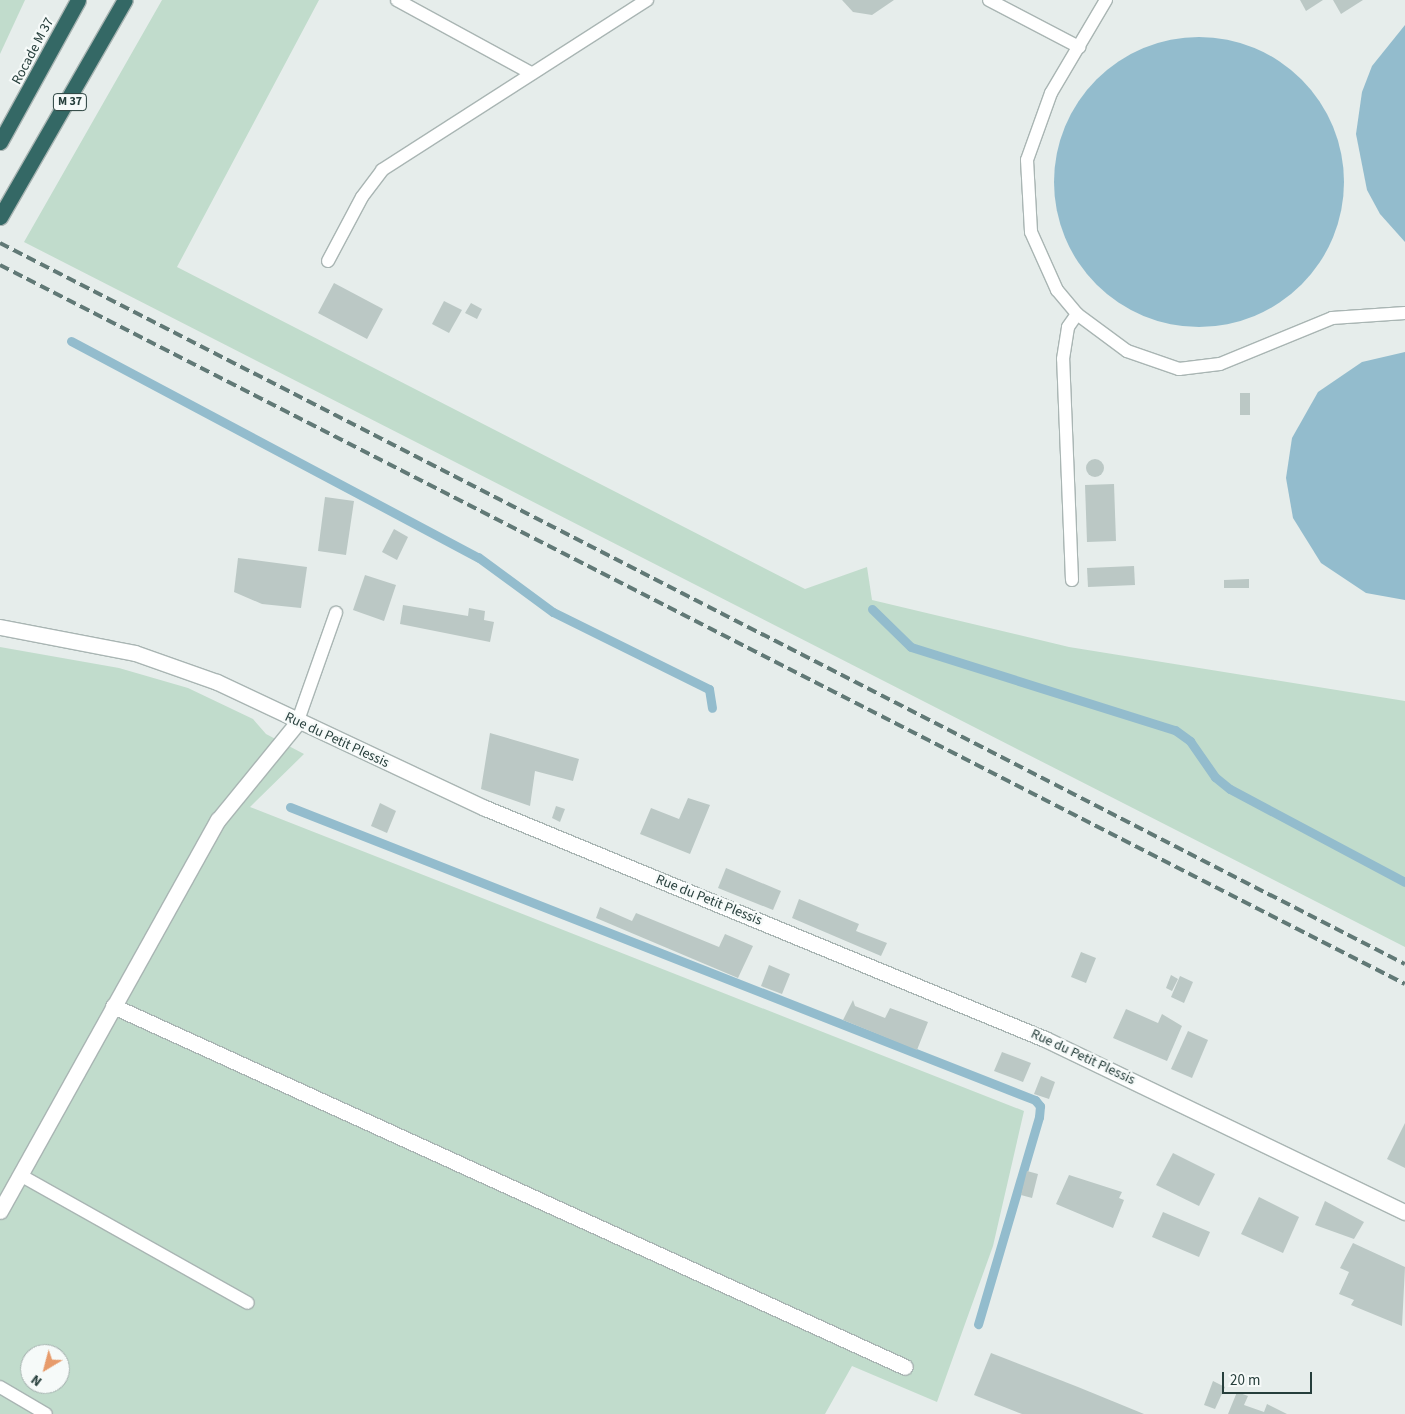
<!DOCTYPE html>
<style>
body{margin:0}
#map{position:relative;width:1405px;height:1414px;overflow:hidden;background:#e6edeb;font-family:"Source Sans 3",sans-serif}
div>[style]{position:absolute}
.green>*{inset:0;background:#c1dccc}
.water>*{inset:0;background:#93bccd}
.round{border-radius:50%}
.stream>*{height:9px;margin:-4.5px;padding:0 4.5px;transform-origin:4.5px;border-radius:4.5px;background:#93bccd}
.building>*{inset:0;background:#bbc8c5}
.roads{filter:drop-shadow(1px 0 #a9b5b3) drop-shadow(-1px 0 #a9b5b3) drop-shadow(0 1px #a9b5b3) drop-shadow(0 -1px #a9b5b3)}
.lane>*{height:12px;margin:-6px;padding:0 6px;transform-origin:6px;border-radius:6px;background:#fff}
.street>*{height:15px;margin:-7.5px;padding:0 7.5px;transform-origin:7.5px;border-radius:7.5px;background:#fff}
.highway>*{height:15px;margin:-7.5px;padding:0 7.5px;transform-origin:7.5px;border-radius:7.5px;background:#346865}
.rail>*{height:4px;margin-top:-2px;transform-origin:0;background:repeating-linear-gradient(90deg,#617976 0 10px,transparent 0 15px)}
span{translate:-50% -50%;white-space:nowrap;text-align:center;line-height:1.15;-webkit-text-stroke:4.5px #f6faf9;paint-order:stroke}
.shield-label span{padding:1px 4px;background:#f6faf9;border:1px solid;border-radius:4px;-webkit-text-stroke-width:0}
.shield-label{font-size:12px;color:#263e3b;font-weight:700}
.street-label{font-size:14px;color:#263e3b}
.north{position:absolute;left:20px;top:1344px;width:50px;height:50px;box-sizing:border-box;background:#f6faf9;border:1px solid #a3afad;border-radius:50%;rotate:217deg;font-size:14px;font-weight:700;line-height:20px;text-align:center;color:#263e3b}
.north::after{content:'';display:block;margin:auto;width:18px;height:22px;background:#e79b6b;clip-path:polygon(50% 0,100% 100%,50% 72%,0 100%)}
.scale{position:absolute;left:1222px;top:1372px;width:90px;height:22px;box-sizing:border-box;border:2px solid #263e3b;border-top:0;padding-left:6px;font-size:15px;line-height:18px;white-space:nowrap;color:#263e3b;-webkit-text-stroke:4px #f6faf9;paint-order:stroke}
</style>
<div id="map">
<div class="green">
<div style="clip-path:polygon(0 0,25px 0,0 54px)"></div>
<div style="clip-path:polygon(162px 0,319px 0,177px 267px,805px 589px,867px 567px,872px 600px,1069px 647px,1405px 701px,1405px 947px,24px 242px)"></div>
<div style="clip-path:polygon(evenodd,0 647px,119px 668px,188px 688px,253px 719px,266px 734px,304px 754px,250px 807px,1024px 1111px,993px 1246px,937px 1402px,852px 1366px,825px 1414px,0 1414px,0 647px,30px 1354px,60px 1354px,60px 1384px,30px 1384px,30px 1354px)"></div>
</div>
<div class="water">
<div style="clip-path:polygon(1405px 25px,1405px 242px,1380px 214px,1367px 190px,1356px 134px,1362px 92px,1372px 66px)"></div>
<div class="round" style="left:1054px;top:37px;width:290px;height:290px"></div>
<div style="clip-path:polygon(1405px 352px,1405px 600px,1366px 593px,1321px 563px,1293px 518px,1286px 478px,1292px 438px,1318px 392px,1362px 362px)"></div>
</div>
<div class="stream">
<div style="left:71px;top:341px;width:461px;rotate:28deg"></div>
<div style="left:478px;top:557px;width:93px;rotate:36.3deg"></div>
<div style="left:553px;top:612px;width:174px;rotate:26.3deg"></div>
<div style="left:709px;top:689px;width:19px;rotate:81deg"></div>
<div style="left:872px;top:609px;width:54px;rotate:44.3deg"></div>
<div style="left:911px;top:647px;width:277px;rotate:17.5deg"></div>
<div style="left:1175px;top:730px;width:19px;rotate:36deg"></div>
<div style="left:1190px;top:741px;width:44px;rotate:55.2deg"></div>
<div style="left:1215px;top:777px;width:19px;rotate:39deg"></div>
<div style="left:1230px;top:789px;width:198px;rotate:28deg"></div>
<div style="left:290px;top:807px;width:801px;rotate:21.47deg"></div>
<div style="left:1035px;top:1100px;width:8px;rotate:50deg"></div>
<div style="left:1040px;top:1106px;width:11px;rotate:95deg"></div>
<div style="left:1039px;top:1117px;width:216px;rotate:106.4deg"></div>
</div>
<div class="building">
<div style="clip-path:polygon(842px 0,894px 0,872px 15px,853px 12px)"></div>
<div style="clip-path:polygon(1300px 0,1323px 0,1306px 11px)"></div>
<div style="clip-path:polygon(1333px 0,1363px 0,1341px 14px)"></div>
<div style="clip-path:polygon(334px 283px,383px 309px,367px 339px,318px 313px)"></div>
<div style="clip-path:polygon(444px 301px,462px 310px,449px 333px,432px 324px)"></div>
<div style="clip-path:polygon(471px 303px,482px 309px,477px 319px,465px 313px)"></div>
<div style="clip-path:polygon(1240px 393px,1250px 393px,1250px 415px,1240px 415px)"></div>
<div class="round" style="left:1086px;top:459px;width:18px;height:18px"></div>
<div style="clip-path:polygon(1114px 484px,1116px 541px,1087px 542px,1085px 485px)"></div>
<div style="clip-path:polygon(325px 497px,354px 501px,346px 555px,318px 551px)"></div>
<div style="clip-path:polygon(394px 529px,408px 537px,397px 560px,382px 552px)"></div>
<div style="clip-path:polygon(238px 558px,307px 567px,301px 608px,262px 604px,234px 592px)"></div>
<div style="clip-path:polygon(1134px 566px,1135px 585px,1088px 587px,1087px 568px)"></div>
<div style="clip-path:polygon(365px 575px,396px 585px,384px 621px,353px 610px)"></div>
<div style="clip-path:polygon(1249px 579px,1249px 588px,1224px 588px,1224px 580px)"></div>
<div style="clip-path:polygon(403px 605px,468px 616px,469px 608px,485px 611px,484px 620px,494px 622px,490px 642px,400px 624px)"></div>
<div style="clip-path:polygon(490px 733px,579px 759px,573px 781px,535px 771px,530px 806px,481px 789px)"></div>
<div style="clip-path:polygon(688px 798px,710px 805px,690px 854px,640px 834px,651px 808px,679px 819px)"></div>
<div style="clip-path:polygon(380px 803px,396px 811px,387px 833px,371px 826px)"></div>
<div style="clip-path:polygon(556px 806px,565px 809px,560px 822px,552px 818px)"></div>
<div style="clip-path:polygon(726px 868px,781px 891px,773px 910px,718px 888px)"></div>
<div style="clip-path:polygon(799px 899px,859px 924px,856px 931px,887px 943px,881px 956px,792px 918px)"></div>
<div style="clip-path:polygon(600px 907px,632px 921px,636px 913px,719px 947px,725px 934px,753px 946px,738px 978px,596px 918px)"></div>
<div style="clip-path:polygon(1081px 952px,1096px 958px,1086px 983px,1071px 977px)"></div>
<div style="clip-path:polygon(769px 965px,790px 974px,782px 994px,761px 986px)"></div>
<div style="clip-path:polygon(1171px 975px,1178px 979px,1172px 991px,1166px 988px)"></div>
<div style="clip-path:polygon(1180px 976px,1193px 982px,1184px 1003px,1171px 997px)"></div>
<div style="clip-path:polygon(853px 1000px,855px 1006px,885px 1018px,890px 1008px,928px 1022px,917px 1050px,843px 1020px)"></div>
<div style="clip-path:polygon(1126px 1009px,1158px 1023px,1162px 1014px,1182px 1026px,1167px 1061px,1113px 1038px)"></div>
<div style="clip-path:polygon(1188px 1031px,1208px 1040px,1192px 1078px,1171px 1069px)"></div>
<div style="clip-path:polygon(1002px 1052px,1031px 1063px,1023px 1082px,994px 1071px)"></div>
<div style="clip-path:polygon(1041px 1076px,1055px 1082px,1049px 1099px,1034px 1094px)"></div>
<div style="clip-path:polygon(1405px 1123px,1405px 1168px,1387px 1159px)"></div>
<div style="clip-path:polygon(1173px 1153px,1215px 1174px,1199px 1206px,1156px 1185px)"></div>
<div style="clip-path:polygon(1027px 1171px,1038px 1174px,1032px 1198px,1021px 1195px)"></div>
<div style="clip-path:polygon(1069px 1175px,1122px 1192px,1119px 1198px,1124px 1200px,1113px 1228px,1056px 1204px)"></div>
<div style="clip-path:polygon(1259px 1197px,1299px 1217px,1283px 1253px,1241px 1234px)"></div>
<div style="clip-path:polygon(1325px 1201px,1364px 1222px,1354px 1239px,1315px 1225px)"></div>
<div style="clip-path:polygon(1163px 1212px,1210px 1232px,1199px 1257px,1152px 1237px)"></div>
<div style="clip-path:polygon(1353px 1243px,1405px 1267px,1402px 1326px,1351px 1305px,1354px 1300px,1339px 1294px,1349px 1272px,1340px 1268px)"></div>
<div style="clip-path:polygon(991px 1353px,1078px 1387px,1144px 1414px,1022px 1414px,974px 1395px)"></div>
<div style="clip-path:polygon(1213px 1381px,1225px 1387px,1215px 1409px,1204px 1405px)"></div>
<div style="clip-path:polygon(1237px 1392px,1248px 1396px,1244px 1405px,1264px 1412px,1267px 1404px,1287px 1414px,1228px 1414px)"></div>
</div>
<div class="roads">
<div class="lane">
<div style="left:397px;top:0;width:153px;rotate:28.6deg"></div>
<div style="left:989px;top:0;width:102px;rotate:27.6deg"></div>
<div style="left:1106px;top:0;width:108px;rotate:120.6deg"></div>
<div style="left:1051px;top:93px;width:71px;rotate:109.7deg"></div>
<div style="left:1027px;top:160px;width:72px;rotate:86.8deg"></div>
<div style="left:1031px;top:232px;width:64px;rotate:65.9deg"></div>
<div style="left:1057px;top:290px;width:31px;rotate:50deg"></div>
<div style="left:1077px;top:314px;width:62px;rotate:36.5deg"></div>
<div style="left:1127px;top:351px;width:55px;rotate:19.1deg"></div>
<div style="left:1179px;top:369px;width:41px;rotate:-7deg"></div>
<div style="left:1220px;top:364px;width:121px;rotate:-22.3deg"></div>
<div style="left:1332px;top:318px;width:73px;rotate:-3.9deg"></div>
<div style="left:328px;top:261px;width:72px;rotate:-62deg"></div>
<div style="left:362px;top:197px;width:34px;rotate:-53deg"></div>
<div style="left:382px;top:170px;width:315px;rotate:-32.7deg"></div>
<div style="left:1072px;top:580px;width:221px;rotate:-92.3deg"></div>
<div style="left:1063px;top:359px;width:32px;rotate:-81deg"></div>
<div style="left:1068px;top:327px;width:16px;rotate:-55deg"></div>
<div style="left:297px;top:723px;width:117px;rotate:-70.5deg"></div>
<div style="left:20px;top:1175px;width:261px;rotate:29.3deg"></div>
<div style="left:0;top:1387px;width:53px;rotate:30.4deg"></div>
</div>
<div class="street">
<div style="left:0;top:627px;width:137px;rotate:10.9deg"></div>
<div style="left:135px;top:653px;width:87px;rotate:19.5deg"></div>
<div style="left:217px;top:682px;width:296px;rotate:25.2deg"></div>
<div style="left:485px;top:808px;width:606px;rotate:22.42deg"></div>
<div style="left:1045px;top:1039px;width:399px;rotate:25.7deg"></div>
<div style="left:113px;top:1006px;width:870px;rotate:24.5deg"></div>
<div style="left:0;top:1211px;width:448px;rotate:-60.9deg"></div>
<div style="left:218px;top:820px;width:125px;rotate:-50.8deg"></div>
</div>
<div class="highway">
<div style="left:0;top:142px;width:162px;rotate:-61.2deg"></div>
<div style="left:0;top:217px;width:250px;rotate:-60.1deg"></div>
</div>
</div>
<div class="rail">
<div style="left:0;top:243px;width:1579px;rotate:27.17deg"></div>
<div style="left:0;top:265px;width:1578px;rotate:27.1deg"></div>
</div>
<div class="shield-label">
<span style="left:70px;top:102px">M 37</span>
</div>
<div class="street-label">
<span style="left:33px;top:51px;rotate:-62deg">Rocade M 37</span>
<span style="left:337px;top:740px;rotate:25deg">Rue du Petit Plessis</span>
<span style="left:709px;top:900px;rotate:22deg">Rue du Petit Plessis</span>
<span style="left:1083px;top:1057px;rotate:25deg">Rue du Petit Plessis</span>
</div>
<div class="north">N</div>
<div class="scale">20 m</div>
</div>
